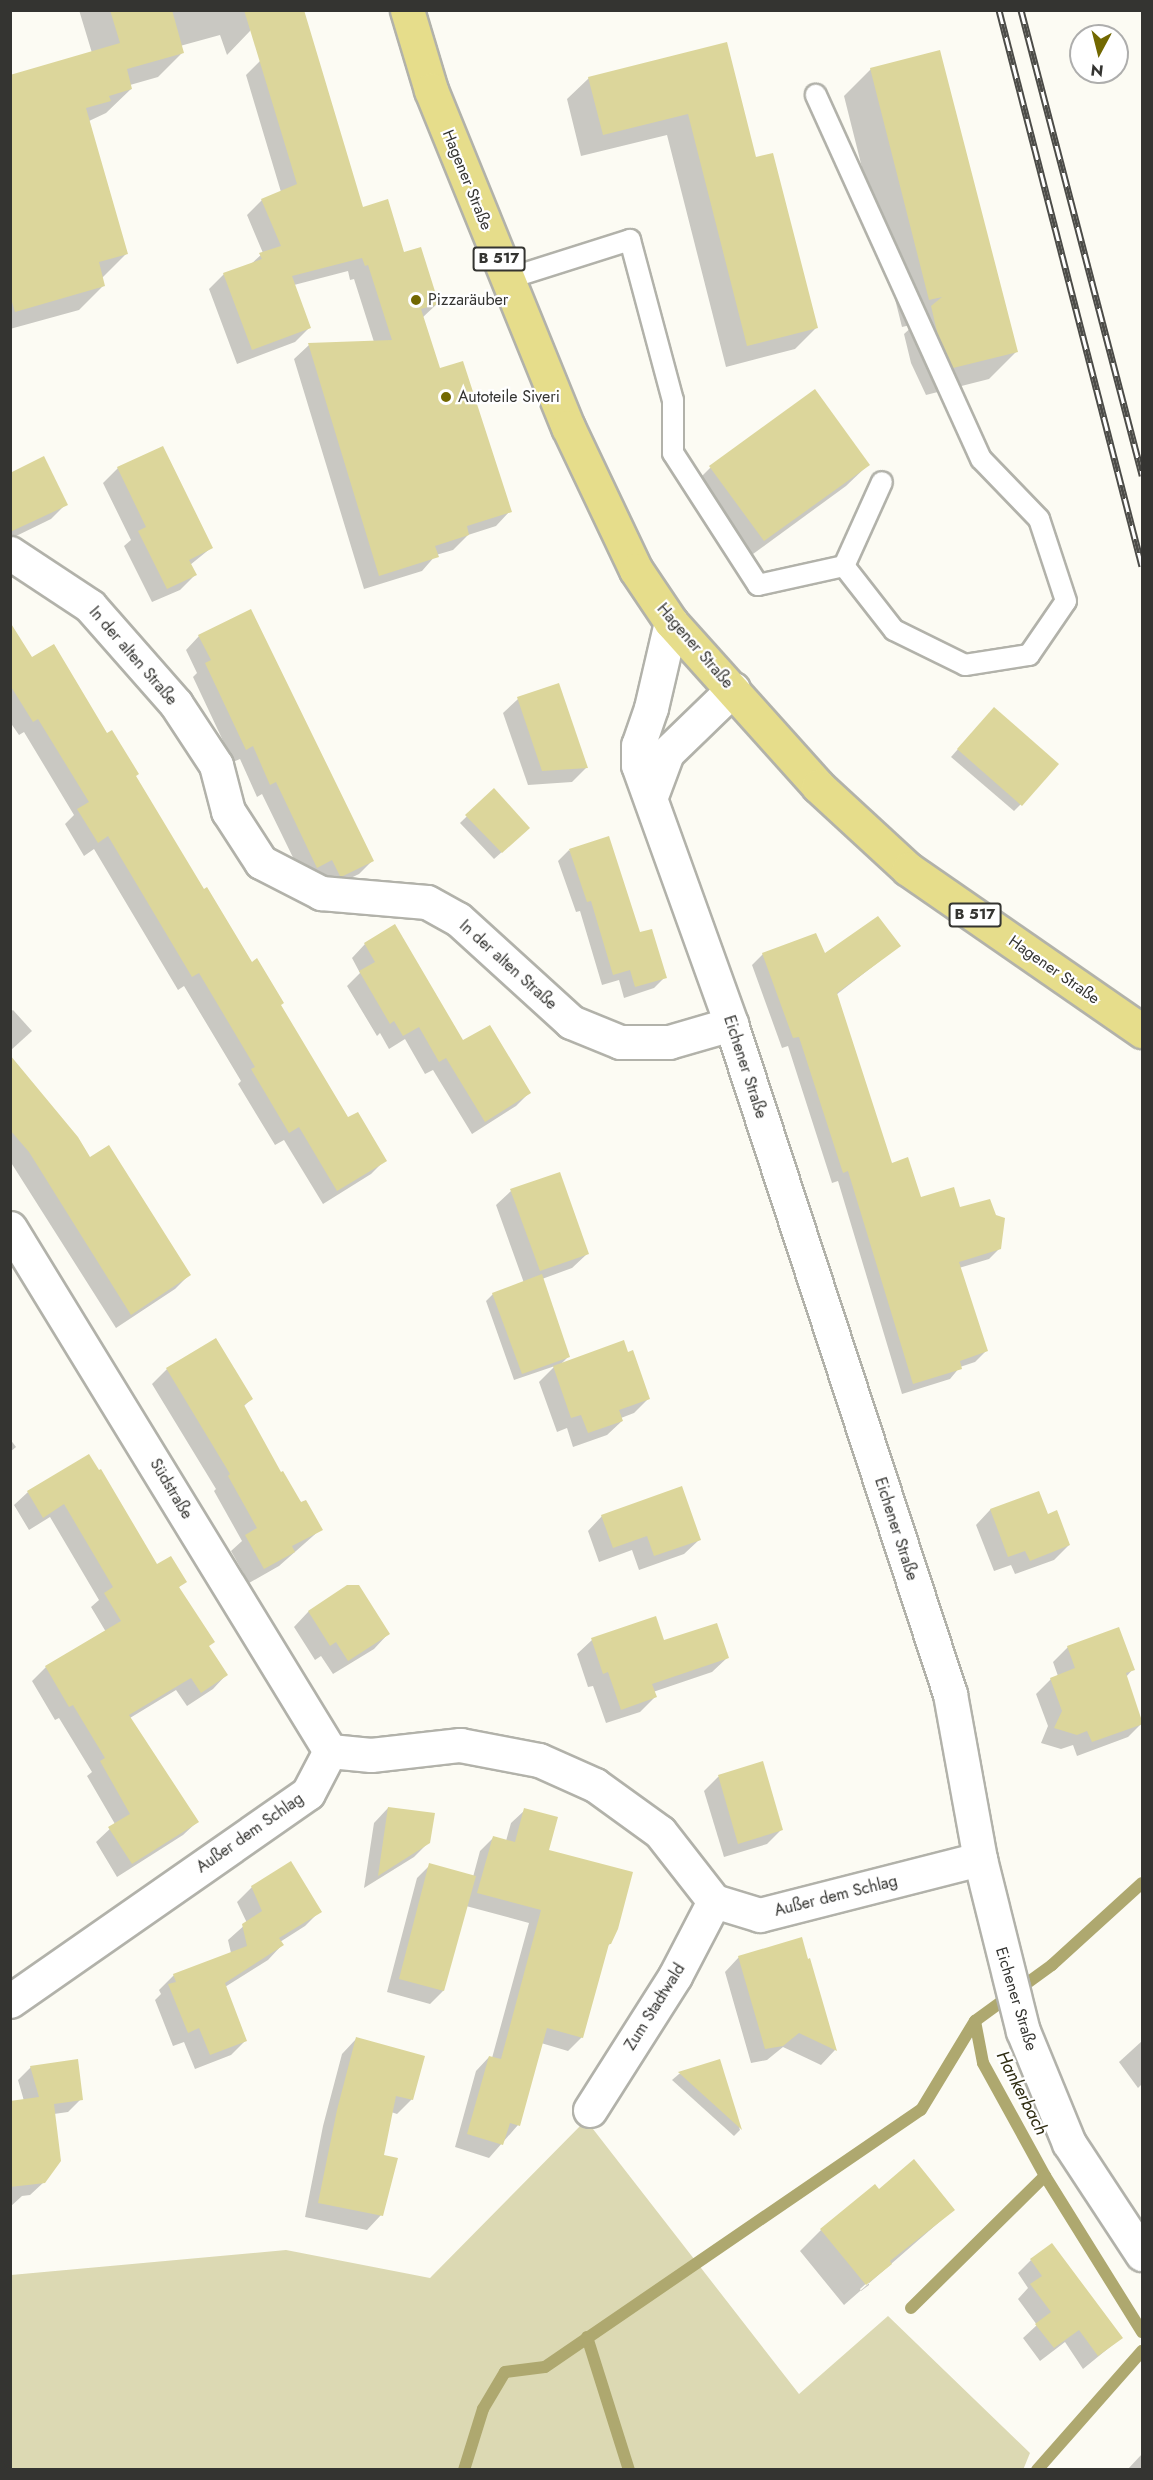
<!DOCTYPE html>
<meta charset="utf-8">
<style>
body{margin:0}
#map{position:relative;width:1153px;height:2480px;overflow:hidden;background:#fcfbf3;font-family:Jost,sans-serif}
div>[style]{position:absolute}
.green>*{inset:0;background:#dcd9b3}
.shadow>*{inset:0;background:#0003}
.stream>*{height:12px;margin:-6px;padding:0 6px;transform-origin:6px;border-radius:6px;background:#aea86f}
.building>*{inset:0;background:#dcd69b}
.roads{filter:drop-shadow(2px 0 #b2b2aa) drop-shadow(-2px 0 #b2b2aa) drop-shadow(0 2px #b2b2aa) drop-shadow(0 -2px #b2b2aa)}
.service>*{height:20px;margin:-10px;padding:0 10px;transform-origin:10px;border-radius:10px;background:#fff}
.minor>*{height:33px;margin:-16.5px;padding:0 16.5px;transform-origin:16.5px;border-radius:16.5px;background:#fff}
.primary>*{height:33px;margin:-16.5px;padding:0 16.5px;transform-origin:16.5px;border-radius:16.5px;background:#e6dd8b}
.rail>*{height:7px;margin-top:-3.5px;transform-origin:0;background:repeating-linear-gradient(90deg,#fff 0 14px,#4c4c48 0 28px);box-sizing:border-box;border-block:2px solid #4c4c48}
.dots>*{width:16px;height:16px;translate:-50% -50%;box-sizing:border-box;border:3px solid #fff;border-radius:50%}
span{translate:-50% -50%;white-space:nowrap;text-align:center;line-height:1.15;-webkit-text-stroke:4.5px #fff;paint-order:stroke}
.shield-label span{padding:2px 4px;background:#fff;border:2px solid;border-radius:4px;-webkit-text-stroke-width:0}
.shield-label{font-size:15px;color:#343431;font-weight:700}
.street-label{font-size:16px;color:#343431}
.poi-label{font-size:16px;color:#343431}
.left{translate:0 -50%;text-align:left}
.water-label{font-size:18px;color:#2f2c11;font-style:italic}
.frame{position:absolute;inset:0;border:12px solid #343431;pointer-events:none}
.north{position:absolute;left:1069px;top:24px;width:60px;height:60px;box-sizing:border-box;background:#fff;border:2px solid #aeaead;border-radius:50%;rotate:187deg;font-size:16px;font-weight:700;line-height:24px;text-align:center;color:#343431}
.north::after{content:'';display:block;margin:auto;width:21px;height:27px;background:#726800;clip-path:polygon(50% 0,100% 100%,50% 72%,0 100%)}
</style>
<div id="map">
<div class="green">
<div style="clip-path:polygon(586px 2120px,799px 2394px,888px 2316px,1030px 2453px,1023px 2470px,11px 2470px,11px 2275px,286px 2250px,430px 2278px)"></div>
</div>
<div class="shadow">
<div style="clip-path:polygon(79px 10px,261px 10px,250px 31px,227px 55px,220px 35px,180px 46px,182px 53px,158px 77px,130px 85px,131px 89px,106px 113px,89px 121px,126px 254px,102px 278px,103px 286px,79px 310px,10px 329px,10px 76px,92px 53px)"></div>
<div style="clip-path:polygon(726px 44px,755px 159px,816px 328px,795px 349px,726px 367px,667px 135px,581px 156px,567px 99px,589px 78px)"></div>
<div style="clip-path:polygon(260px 61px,362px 209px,403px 254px,438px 303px,422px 318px,439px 370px,510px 511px,496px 526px,468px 535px,453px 550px,436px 555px,422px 571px,364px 589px,294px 359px,309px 345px,374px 342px,354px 279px,350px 280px,348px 271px,294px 285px,310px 327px,295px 342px,237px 364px,209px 289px,224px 274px,250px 265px,263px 253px,247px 215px,262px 200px,281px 192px,246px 75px)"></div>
<div style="clip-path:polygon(871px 69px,1016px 352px,989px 379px,926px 395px,911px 363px,904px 334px,915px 324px,902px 327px,844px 96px)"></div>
<div style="clip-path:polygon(868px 465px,846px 486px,742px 562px,689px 489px,710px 468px)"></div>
<div style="clip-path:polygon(118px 468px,211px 548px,190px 565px,195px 575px,180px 590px,152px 602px,124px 546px,131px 540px,103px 483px)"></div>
<div style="clip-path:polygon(10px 474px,66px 504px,51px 519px,10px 539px)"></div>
<div style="clip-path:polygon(10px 625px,31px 659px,106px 736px,134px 776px,203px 891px,280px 1006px,348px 1119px,385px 1160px,371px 1174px,323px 1204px,284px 1140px,275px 1145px,238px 1084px,241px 1081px,184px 986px,178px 990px,94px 849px,84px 856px,65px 824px,74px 815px,24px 732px,19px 735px,10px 722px)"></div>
<div style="clip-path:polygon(199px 636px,372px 861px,359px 874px,328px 889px,318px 873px,304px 880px,262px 794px,257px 797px,240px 759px,233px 762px,193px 677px,197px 673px,186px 650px)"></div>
<div style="clip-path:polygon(518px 699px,587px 767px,572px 782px,528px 785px,503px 713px)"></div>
<div style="clip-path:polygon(987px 716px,1021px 804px,1014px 811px,951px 757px)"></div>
<div style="clip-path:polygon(494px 790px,521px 835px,494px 859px,460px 823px)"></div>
<div style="clip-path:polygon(569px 850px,640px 934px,665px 977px,654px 988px,624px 998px,619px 980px,602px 985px,580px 911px,576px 912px,558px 861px)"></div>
<div style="clip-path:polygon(365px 944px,463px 1042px,529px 1093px,516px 1106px,472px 1134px,433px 1070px,425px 1074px,405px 1039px,389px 1049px,380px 1033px,377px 1036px,347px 986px,360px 973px,352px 958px)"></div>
<div style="clip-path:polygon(899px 946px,836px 995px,891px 1165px,920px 1199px,959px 1209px,1000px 1248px,989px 1259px,959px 1268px,986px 1351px,975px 1362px,960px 1367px,950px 1379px,902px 1394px,838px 1181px,832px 1183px,788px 1046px,782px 1048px,752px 965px,763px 954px,825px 955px)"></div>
<div style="clip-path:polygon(13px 1010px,32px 1031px,10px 1051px,10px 1012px)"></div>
<div style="clip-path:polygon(10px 1058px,90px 1159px,189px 1275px,175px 1289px,116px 1328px,10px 1161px)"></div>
<div style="clip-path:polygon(511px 1191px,587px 1254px,572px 1268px,542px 1279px,568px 1357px,560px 1365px,648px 1399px,634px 1413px,621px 1418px,622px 1421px,607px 1435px,573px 1447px,567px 1428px,557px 1432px,539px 1382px,555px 1366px,514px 1380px,486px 1301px,493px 1294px,524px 1283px,496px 1205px)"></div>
<div style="clip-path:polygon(216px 1340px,251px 1399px,243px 1407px,280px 1474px,321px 1529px,279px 1566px,249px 1583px,231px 1551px,242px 1541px,214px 1491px,216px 1489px,152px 1384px,167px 1369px)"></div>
<div style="clip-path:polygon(10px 1439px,16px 1447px,10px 1452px)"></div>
<div style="clip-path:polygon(89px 1456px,156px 1566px,185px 1581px,178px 1588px,208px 1647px,226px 1675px,213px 1689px,187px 1706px,176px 1690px,130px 1718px,197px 1822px,183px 1835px,117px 1877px,96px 1842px,115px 1824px,87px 1776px,92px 1772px,59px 1718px,55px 1720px,32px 1681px,46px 1667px,106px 1632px,91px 1607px,99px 1600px,50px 1517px,29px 1530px,14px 1505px,28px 1492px)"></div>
<div style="clip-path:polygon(1039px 1493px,1047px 1515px,1069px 1545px,1054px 1560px,1015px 1574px,1011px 1565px,994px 1571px,976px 1525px,990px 1510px)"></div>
<div style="clip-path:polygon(602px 1516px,699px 1540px,684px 1554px,639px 1570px,632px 1550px,599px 1562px,588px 1531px)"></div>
<div style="clip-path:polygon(347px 1587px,388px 1634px,374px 1649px,333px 1674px,321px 1656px,315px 1660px,294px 1627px,308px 1612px)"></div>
<div style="clip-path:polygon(592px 1640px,663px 1642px,727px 1658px,712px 1672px,653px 1692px,655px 1697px,640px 1712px,606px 1723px,593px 1686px,588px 1687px,577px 1654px)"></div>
<div style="clip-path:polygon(1068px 1647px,1133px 1669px,1126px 1677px,1142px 1723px,1128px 1737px,1077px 1756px,1073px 1745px,1061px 1749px,1041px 1743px,1048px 1726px,1036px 1694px,1051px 1679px,1058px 1676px,1053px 1662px)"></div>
<div style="clip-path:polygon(762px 1763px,781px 1830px,767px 1844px,724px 1857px,704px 1791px,718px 1777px)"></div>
<div style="clip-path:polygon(388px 1808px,429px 1842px,414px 1857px,364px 1888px,374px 1823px)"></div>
<div style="clip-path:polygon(525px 1810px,547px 1851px,610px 1944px,606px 1947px,582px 2037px,568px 2051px,541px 2043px,518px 2125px,489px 2158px,455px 2147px,476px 2071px,489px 2057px,492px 2058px,529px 1923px,466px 1906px,443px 1991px,430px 2004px,387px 1992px,417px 1878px,430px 1865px,473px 1877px,480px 1851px,493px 1838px,506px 1841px,511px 1823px)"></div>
<div style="clip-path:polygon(252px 1887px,320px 1911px,305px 1926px,280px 1942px,282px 1945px,268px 1960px,225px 1987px,245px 2041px,231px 2055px,195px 2069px,184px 2042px,173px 2046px,155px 2000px,161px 1994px,159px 1990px,174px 1975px,231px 1953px,228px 1940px,247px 1923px,237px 1902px)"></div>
<div style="clip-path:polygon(739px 1957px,809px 1960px,835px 2050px,821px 2065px,783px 2047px,767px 2060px,751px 2063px,725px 1972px)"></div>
<div style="clip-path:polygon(356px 2039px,412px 2099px,397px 2114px,391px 2112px,382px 2156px,381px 2215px,367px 2230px,305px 2217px,323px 2126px,342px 2054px)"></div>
<div style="clip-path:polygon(1142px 2041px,1142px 2084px,1138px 2088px,1119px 2062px)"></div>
<div style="clip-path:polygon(719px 2061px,740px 2130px,734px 2136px,672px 2080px,679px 2074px)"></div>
<div style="clip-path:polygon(31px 2067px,81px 2099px,68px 2112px,54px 2114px,44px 2182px,30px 2195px,22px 2196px,10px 2207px,10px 2103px,24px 2101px,18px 2080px)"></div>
<div style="clip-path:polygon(evenodd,878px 2191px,953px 2210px,844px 2305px,800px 2251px,821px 2230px,878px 2191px,869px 2281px,869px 2285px,861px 2291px,860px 2289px,869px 2281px)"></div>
<div style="clip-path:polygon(1031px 2260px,1121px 2338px,1083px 2369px,1065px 2342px,1040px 2361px,1023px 2338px,1037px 2325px,1018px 2299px,1028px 2288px,1018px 2273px)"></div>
<div style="clip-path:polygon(1142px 2454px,1142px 2470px,1127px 2470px)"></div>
</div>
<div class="stream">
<div style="left:1142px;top:1883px;width:122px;rotate:137.7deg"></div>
<div style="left:1052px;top:1965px;width:95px;rotate:144deg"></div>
<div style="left:975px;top:2021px;width:43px;rotate:79.2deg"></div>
<div style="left:983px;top:2063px;width:129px;rotate:61.2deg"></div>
<div style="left:1045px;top:2176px;width:184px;rotate:58.1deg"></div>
<div style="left:911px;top:2308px;width:188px;rotate:-44.6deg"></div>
<div style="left:587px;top:2337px;width:139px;rotate:72.5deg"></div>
<div style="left:464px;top:2470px;width:64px;rotate:-72.7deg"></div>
<div style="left:483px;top:2409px;width:43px;rotate:-59.3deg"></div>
<div style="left:505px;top:2372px;width:40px;rotate:-7.1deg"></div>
<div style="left:545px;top:2367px;width:455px;rotate:-34.4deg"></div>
<div style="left:921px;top:2110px;width:104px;rotate:-58.8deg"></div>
<div style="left:1037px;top:2470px;width:159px;rotate:-48.6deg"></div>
</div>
<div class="building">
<div style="clip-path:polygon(110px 10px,172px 10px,184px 53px,127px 69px,132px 89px,109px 96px,111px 101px,86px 108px,128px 254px,99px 262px,105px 286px,15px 312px,10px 295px,10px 75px,120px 43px)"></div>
<div style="clip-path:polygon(244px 10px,304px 10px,363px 207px,388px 199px,404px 252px,421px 247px,439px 304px,421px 309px,440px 368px,463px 361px,512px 512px,467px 526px,469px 535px,435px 546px,439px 557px,379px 576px,308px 343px,392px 340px,368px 265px,365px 266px,362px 258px,292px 276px,311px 328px,252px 350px,223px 273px,262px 259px,259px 253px,281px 246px,261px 199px,297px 184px)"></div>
<div style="clip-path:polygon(727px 42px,756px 157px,773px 153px,818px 328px,747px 346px,688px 114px,603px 135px,588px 77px)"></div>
<div style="clip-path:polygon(940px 50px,1018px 352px,953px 368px,938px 336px,931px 306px,942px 297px,929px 300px,870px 68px)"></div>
<div style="clip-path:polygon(815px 389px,870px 465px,764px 541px,709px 466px)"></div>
<div style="clip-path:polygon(163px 446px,213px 548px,189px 560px,197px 575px,167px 589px,138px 531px,146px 527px,117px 467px)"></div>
<div style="clip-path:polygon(44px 456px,68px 505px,10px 532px,10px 473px)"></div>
<div style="clip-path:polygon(251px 609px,374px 861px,343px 876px,340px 876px,332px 860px,317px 868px,276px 782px,270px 785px,253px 746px,246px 750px,205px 663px,211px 660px,198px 635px)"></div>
<div style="clip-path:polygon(10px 622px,32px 657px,54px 644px,107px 733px,112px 730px,139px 774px,136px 776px,204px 889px,207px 887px,252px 962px,257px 958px,284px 1003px,281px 1005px,348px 1117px,358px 1112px,387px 1161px,337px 1191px,299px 1127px,289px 1133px,251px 1069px,255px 1067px,199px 973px,192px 977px,108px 836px,98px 843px,77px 809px,89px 802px,38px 719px,33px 722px,10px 685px)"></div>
<div style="clip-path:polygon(559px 683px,588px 768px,542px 771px,517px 697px)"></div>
<div style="clip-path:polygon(994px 707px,1059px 764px,1022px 806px,957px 749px)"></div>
<div style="clip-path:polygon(494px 788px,530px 828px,502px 853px,465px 815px)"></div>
<div style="clip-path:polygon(609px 836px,640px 932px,652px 929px,667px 978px,635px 987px,630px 970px,613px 975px,591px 901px,587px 902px,569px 849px)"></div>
<div style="clip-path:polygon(878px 916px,901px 946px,837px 993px,892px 1163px,908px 1157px,921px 1197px,954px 1187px,960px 1207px,990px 1199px,996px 1215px,1005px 1218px,1001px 1249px,959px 1262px,988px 1351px,960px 1361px,962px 1369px,913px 1384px,848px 1171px,843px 1173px,799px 1037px,793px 1038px,762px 953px,816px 933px,825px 953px)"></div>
<div style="clip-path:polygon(395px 924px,463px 1040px,490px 1025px,531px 1093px,485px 1122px,446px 1058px,439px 1062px,419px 1027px,403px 1036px,394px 1021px,390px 1024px,359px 971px,375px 962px,364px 943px)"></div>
<div style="clip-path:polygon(10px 1055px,78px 1137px,90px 1157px,109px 1145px,191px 1275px,131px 1315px,29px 1152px,10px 1130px)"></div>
<div style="clip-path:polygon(560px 1172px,589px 1254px,540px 1271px,510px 1189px)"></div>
<div style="clip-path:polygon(542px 1274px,570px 1357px,522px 1374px,492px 1293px)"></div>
<div style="clip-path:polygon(216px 1338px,253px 1399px,244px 1405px,281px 1472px,283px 1471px,301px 1502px,306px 1500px,323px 1530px,292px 1546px,295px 1552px,264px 1569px,245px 1535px,257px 1528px,228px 1476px,230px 1474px,166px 1368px)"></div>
<div style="clip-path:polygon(624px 1340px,628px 1352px,633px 1350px,650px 1399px,619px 1410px,623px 1421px,588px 1433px,581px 1415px,571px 1418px,553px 1366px)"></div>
<div style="clip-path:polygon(89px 1454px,99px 1470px,101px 1469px,157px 1564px,171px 1556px,187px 1582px,179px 1587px,215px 1642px,209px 1646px,228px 1675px,201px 1693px,191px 1678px,129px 1715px,199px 1822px,132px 1864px,108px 1827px,130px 1814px,100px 1761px,105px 1758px,73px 1705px,69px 1707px,45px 1666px,121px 1621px,104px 1593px,113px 1587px,64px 1504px,43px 1518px,27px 1491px)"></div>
<div style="clip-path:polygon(682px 1486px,701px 1540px,654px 1556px,647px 1536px,613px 1548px,601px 1515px)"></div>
<div style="clip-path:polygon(1039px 1491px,1048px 1514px,1057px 1510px,1070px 1545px,1030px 1561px,1025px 1551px,1008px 1557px,990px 1509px)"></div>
<div style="clip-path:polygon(347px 1585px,359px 1585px,390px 1634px,348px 1661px,336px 1642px,330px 1646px,308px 1611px)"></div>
<div style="clip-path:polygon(656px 1616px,664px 1640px,717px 1623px,729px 1658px,652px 1684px,657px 1697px,621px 1710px,608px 1672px,603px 1674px,591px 1638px)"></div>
<div style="clip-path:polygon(1119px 1627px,1135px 1670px,1126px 1673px,1143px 1724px,1092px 1742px,1087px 1731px,1077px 1735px,1054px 1728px,1062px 1711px,1050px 1678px,1075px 1668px,1067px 1646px)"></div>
<div style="clip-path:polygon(763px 1761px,783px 1830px,738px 1844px,718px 1775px)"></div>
<div style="clip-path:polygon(388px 1807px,435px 1813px,430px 1843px,378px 1876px)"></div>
<div style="clip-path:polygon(524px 1808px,558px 1817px,549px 1850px,633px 1872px,618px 1929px,611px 1944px,609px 1944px,583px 2038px,547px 2028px,520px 2126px,510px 2123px,503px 2145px,467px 2134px,489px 2056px,501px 2059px,541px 1910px,477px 1893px,493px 1836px,515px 1842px)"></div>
<div style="clip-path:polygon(291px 1861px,322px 1912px,279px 1938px,284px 1945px,225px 1983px,247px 2041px,210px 2055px,199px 2028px,188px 2033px,168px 1984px,176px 1982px,173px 1974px,247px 1946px,242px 1924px,262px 1911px,251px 1886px)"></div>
<div style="clip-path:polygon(429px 1863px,476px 1876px,444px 1991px,399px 1979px)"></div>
<div style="clip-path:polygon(802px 1937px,808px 1959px,810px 1958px,837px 2051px,799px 2033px,783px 2046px,765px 2049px,738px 1956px)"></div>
<div style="clip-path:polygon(356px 2037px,425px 2056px,413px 2100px,396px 2096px,384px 2155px,398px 2158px,383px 2216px,318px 2203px,337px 2110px)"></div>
<div style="clip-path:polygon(78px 2059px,83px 2100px,54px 2104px,61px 2161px,45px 2183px,10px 2187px,10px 2101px,39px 2097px,30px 2066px)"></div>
<div style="clip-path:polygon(720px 2059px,742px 2130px,678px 2072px)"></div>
<div style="clip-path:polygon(914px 2159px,955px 2210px,890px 2261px,892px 2264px,866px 2285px,820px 2229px,875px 2184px,879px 2189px)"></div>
<div style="clip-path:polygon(1052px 2243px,1123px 2338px,1098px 2356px,1079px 2330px,1054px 2348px,1035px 2324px,1051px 2312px,1030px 2284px,1042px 2276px,1030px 2259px)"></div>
</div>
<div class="roads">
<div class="service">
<div style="left:507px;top:279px;width:129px;rotate:-17.6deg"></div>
<div style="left:630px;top:240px;width:166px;rotate:75deg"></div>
<div style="left:673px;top:400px;width:53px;rotate:90deg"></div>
<div style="left:673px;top:453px;width:157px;rotate:57.2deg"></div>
<div style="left:758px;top:585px;width:88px;rotate:-12.5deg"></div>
<div style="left:844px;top:566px;width:81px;rotate:52deg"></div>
<div style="left:894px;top:630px;width:79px;rotate:26.2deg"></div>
<div style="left:965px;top:665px;width:65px;rotate:-8.9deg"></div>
<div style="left:1029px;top:655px;width:65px;rotate:-55.6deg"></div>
<div style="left:1066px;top:601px;width:86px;rotate:-108.2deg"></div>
<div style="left:1039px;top:519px;width:83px;rotate:-134deg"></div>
<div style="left:981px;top:459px;width:400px;rotate:-114.4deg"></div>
<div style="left:844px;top:566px;width:92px;rotate:-65.7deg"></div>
</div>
<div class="minor">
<div style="left:10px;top:553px;width:96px;rotate:33.5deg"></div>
<div style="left:90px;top:606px;width:130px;rotate:48.7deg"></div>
<div style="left:176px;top:704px;width:73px;rotate:56.7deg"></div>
<div style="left:216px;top:765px;width:48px;rotate:75.4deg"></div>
<div style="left:228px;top:811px;width:61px;rotate:57.1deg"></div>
<div style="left:261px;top:862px;width:68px;rotate:27.3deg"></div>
<div style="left:321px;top:893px;width:106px;rotate:4.9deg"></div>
<div style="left:427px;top:902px;width:35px;rotate:29deg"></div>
<div style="left:458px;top:919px;width:153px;rotate:42.3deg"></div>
<div style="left:571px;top:1022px;width:53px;rotate:22.2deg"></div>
<div style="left:620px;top:1042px;width:49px"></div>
<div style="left:669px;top:1042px;width:65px;rotate:-16.2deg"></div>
<div style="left:671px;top:622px;width:88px;rotate:103.1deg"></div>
<div style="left:651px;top:708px;width:39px;rotate:109deg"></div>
<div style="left:638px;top:745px;width:20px;rotate:90deg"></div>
<div style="left:638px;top:765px;width:275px;rotate:70.2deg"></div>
<div style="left:731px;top:1024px;width:705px;rotate:71.9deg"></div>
<div style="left:950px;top:1694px;width:168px;rotate:79.7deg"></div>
<div style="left:980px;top:1859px;width:177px;rotate:76deg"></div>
<div style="left:1023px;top:2031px;width:121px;rotate:67.7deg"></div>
<div style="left:1069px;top:2143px;width:133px;rotate:56.7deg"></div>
<div style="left:651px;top:796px;width:46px;rotate:-69.6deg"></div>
<div style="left:667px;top:753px;width:92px;rotate:-44.1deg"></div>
<div style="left:10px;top:1228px;width:613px;rotate:58.54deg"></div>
<div style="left:10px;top:2001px;width:363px;rotate:-34.9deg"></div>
<div style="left:308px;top:1793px;width:47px;rotate:-62.4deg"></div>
<div style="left:330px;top:1751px;width:41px;rotate:5.6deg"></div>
<div style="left:371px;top:1755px;width:90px;rotate:-6.4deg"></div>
<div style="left:460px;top:1745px;width:80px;rotate:10.8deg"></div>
<div style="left:539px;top:1760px;width:61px;rotate:24.1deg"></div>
<div style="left:595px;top:1785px;width:80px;rotate:35.9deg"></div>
<div style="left:660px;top:1832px;width:88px;rotate:52deg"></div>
<div style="left:714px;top:1901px;width:48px;rotate:16.9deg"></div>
<div style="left:760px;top:1915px;width:227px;rotate:-14.3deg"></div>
<div style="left:590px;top:2110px;width:159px;rotate:-57.6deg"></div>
<div style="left:675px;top:1976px;width:85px;rotate:-62.5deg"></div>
</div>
<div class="primary">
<div style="left:407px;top:10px;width:84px;rotate:73.3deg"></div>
<div style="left:431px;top:90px;width:364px;rotate:67.9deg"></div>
<div style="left:568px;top:427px;width:158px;rotate:64.6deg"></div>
<div style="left:636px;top:570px;width:63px;rotate:56.1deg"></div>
<div style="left:671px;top:622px;width:220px;rotate:48.1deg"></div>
<div style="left:818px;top:786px;width:122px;rotate:42.7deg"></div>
<div style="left:908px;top:869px;width:285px;rotate:34.7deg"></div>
</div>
</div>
<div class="rail">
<div style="left:999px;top:10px;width:574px;rotate:75.58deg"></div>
<div style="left:1021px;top:10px;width:481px;rotate:75.4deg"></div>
</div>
<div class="dots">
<div style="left:416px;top:300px;background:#726800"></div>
<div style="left:446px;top:397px;background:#726800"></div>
</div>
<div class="shield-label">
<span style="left:499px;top:259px">B 517</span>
<span style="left:975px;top:915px">B 517</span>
</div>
<div class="street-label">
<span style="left:467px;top:180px;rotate:68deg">Hagener Straße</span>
<span style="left:695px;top:646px;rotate:49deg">Hagener Straße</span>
<span style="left:133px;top:656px;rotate:49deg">In der alten Straße</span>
<span style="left:508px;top:965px;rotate:42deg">In der alten Straße</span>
<span style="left:1054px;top:970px;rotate:35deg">Hagener Straße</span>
<span style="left:745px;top:1067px;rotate:72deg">Eichener Straße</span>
<span style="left:171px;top:1489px;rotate:59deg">Südstraße</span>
<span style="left:896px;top:1529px;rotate:72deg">Eichener Straße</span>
<span style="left:250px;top:1833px;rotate:-35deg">Außer dem Schlag</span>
<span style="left:836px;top:1896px;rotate:-14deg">Außer dem Schlag</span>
<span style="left:1016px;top:1999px;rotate:73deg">Eichener Straße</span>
<span style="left:655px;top:2007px;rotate:-58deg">Zum Stadtwald</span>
</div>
<div class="poi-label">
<span class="left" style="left:428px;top:300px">Pizzaräuber</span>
<span class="left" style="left:458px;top:397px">Autoteile Siveri</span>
</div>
<div class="water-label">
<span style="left:1022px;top:2093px;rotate:63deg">Hankerbach</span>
</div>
<div class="frame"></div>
<div class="north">N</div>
</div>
